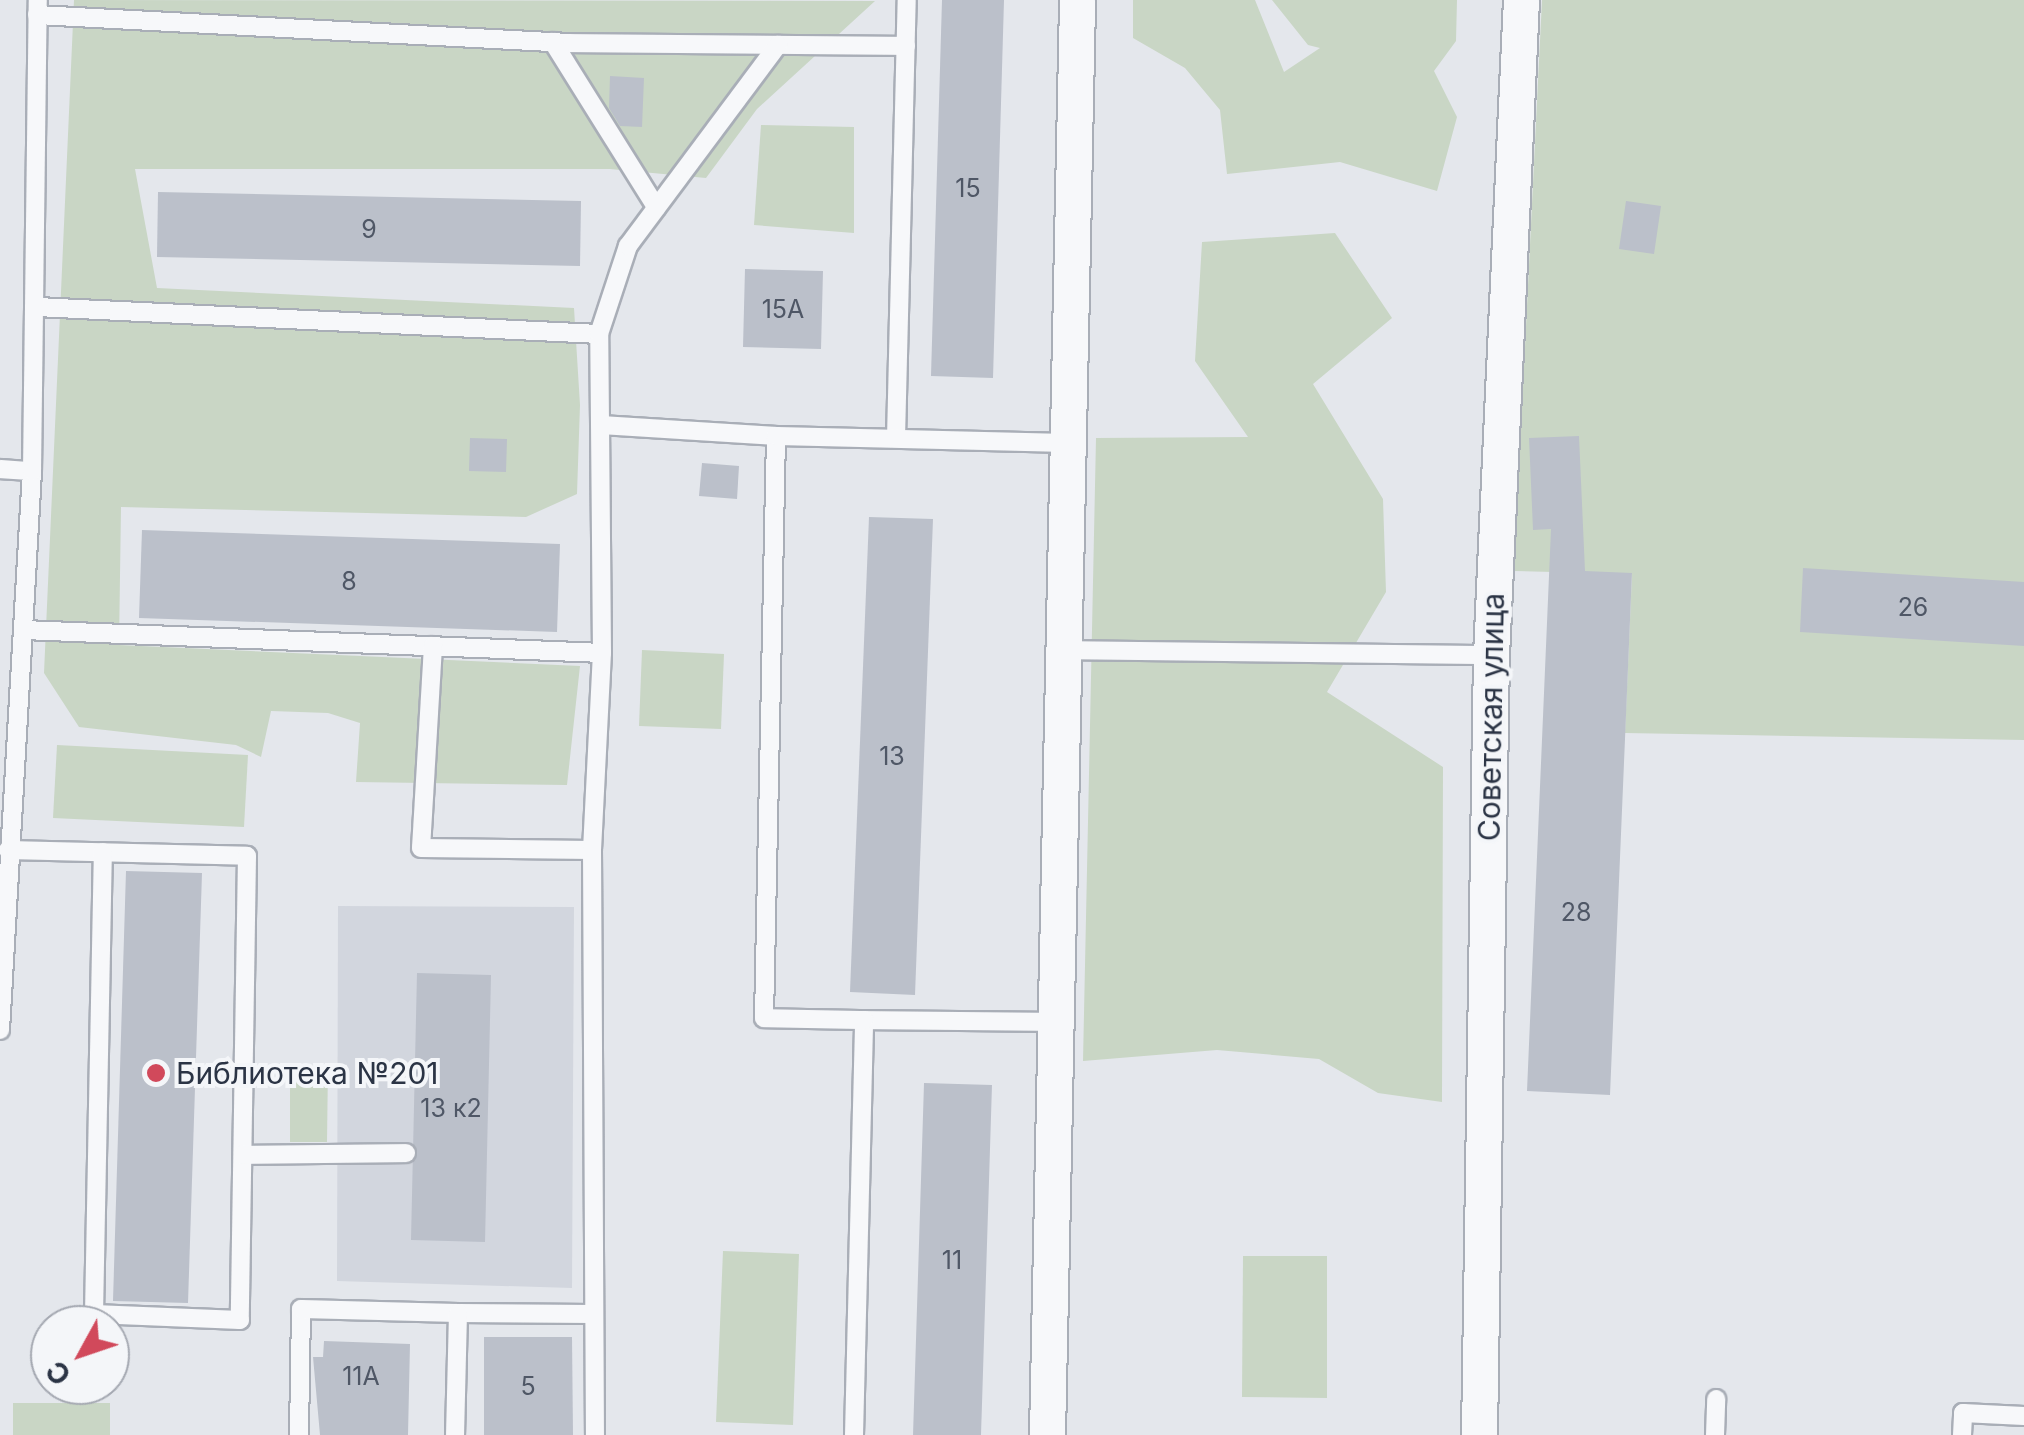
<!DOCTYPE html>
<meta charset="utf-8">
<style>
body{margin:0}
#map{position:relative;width:2024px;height:1435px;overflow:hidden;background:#e4e7ec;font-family:Inter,sans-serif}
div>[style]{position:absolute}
.built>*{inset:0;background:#d2d6de}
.green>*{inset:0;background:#c9d6c5}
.building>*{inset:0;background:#bbc0ca}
.roads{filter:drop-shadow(2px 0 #a9aeb7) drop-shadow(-2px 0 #a9aeb7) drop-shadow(0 2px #a9aeb7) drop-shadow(0 -2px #a9aeb7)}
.lane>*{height:18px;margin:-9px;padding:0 9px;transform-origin:9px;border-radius:9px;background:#f7f8fa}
.street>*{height:35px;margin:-17.5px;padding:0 17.5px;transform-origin:17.5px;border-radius:17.5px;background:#f7f8fa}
.dots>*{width:28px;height:28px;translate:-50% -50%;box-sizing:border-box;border:5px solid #f4f6f9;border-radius:50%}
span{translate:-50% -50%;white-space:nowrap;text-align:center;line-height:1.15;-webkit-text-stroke:8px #f4f6f9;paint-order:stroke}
.number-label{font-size:25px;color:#4f5766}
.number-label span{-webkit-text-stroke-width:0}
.street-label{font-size:30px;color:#2b3445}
.poi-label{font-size:30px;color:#2b3445}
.left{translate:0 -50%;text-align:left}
.north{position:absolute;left:30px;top:1305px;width:100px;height:100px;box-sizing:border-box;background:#f4f6f9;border:2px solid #a4a8b1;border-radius:50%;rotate:230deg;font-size:28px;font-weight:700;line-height:40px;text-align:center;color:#2b3445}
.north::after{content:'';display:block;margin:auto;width:35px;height:45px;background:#d1495b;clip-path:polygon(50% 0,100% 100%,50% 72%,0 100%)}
</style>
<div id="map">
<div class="built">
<div style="clip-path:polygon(338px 906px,574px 907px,572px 1288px,337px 1281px)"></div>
</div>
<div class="green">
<div style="clip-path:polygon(74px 0,875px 1px,757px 109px,706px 178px,610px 169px,135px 169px,157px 288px,574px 308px,580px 405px,577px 494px,526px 517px,121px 507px,119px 645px,580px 666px,567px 785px,356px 782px,360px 723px,328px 713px,271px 711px,261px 757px,236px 745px,79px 727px,44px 673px)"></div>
<div style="clip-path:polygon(1133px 0,1255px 0,1284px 72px,1320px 48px,1308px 45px,1272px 0,1457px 0,1456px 41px,1434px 71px,1457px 117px,1437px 191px,1340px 162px,1227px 174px,1220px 110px,1185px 68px,1133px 38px)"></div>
<div style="clip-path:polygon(1542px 0,2024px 0,2024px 740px,1625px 733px,1632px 574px,1514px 571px)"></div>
<div style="clip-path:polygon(761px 125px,854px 127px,854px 233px,754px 225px)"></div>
<div style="clip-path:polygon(1335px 233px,1392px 318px,1313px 384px,1383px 499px,1386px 592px,1327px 692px,1443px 767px,1442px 1102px,1378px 1093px,1319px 1059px,1217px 1050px,1083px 1061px,1096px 438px,1248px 437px,1195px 361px,1202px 242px)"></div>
<div style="clip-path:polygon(642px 650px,724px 654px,721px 729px,639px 726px)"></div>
<div style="clip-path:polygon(57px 745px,248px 755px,244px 827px,53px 818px)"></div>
<div style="clip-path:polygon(290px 1065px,328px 1065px,327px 1142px,290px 1142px)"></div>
<div style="clip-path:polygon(723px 1251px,799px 1254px,793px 1425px,716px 1422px)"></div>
<div style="clip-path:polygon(1243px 1256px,1327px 1256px,1327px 1398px,1242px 1397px)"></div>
<div style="clip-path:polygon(13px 1403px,110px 1403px,110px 1435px,13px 1435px)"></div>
</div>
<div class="building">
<div style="clip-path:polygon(942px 0,1004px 0,993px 378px,931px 376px)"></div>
<div style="clip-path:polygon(610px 76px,644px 78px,642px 127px,620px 126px,609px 108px)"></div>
<div style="clip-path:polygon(158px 192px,581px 201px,580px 266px,157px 257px)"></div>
<div style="clip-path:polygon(1626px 201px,1661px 206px,1654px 254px,1619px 249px)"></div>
<div style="clip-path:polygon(745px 269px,823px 271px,821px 349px,743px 347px)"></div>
<div style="clip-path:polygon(1579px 436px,1585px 571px,1632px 573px,1610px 1095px,1527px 1091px,1551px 529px,1533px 530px,1529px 438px)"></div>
<div style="clip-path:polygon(470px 438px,507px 439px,506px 472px,469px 471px)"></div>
<div style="clip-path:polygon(702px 463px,739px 466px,737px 499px,699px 496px)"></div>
<div style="clip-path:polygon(869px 517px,933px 519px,915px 995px,850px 992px)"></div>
<div style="clip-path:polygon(142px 530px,560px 544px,557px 632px,139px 618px)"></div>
<div style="clip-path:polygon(1803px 568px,2024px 582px,2024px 646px,1800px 632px)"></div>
<div style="clip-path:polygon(126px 871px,202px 873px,188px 1303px,113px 1301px)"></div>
<div style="clip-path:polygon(417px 973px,491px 975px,485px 1242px,411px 1240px)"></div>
<div style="clip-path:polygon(924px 1083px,992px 1085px,981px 1435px,913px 1435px)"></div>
<div style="clip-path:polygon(484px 1337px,572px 1337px,573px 1435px,484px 1435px)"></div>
<div style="clip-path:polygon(324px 1341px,410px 1344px,408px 1435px,320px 1435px,313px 1357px,323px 1357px)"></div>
</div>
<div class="roads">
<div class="lane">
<div style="left:37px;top:15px;width:533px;rotate:3.01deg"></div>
<div style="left:569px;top:43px;width:337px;rotate:0.5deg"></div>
<div style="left:553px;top:42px;width:195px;rotate:58deg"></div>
<div style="left:37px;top:307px;width:563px;rotate:2.75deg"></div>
<div style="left:602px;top:425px;width:174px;rotate:3.6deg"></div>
<div style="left:896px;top:438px;width:438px;rotate:-88.6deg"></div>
<div style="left:0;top:469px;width:32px;rotate:4deg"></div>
<div style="left:23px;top:630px;width:579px;rotate:2.27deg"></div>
<div style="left:433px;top:646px;width:202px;rotate:93.4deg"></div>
<div style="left:421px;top:848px;width:171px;rotate:0.7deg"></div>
<div style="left:592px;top:850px;width:197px;rotate:-87.1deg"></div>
<div style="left:602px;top:653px;width:319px;rotate:-90.5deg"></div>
<div style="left:599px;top:334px;width:93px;rotate:-71.8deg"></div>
<div style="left:628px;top:246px;width:251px;rotate:-53.3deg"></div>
<div style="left:1063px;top:650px;width:428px;rotate:0.7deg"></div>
<div style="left:8px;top:850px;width:239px;rotate:1.4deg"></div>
<div style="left:247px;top:856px;width:464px;rotate:90.9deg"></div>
<div style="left:240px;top:1320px;width:146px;rotate:-177.6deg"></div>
<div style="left:94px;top:1314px;width:462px;rotate:-88.9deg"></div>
<div style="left:592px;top:850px;width:585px;rotate:89.71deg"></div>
<div style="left:864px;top:1020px;width:191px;rotate:0.6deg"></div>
<div style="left:0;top:1030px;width:560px;rotate:-86.72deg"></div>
<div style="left:32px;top:471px;width:471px;rotate:-89.3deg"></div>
<div style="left:243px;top:1155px;width:163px;rotate:-0.7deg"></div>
<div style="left:458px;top:1313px;width:134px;rotate:0.4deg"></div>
<div style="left:299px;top:1435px;width:126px;rotate:-89.1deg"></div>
<div style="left:301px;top:1309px;width:157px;rotate:1.5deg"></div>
<div style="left:458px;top:1313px;width:122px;rotate:91.4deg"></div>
<div style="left:854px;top:1435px;width:415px;rotate:-88.6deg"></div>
<div style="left:864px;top:1020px;width:100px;rotate:-178.9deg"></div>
<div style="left:764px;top:1018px;width:582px;rotate:-88.82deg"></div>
<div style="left:776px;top:436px;width:292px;rotate:1.4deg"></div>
<div style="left:1715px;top:1435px;width:36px;rotate:-88deg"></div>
<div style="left:1962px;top:1435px;width:22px;rotate:-87deg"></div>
<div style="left:1963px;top:1413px;width:61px;rotate:2.8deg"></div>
</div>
<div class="street">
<div style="left:1047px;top:1435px;width:1435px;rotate:-88.8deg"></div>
<div style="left:1479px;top:1435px;width:780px;rotate:-89.12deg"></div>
<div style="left:1491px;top:655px;width:656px;rotate:-87.38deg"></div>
</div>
</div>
<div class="dots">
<div style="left:156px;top:1073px;background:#d1495b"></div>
</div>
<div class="number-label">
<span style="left:968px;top:188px">15</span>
<span style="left:369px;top:229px">9</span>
<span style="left:783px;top:309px">15А</span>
<span style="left:349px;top:581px">8</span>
<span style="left:1913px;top:607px">26</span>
<span style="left:892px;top:756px">13</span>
<span style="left:1576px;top:912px">28</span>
<span style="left:451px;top:1108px">13 к2</span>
<span style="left:952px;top:1260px">11</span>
<span style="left:361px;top:1376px">11А</span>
<span style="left:528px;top:1386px">5</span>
</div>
<div class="street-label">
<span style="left:1491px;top:717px;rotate:-89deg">Советская улица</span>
</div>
<div class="poi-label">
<span class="left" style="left:176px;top:1073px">Библиотека №201</span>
</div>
<div class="north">С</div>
</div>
